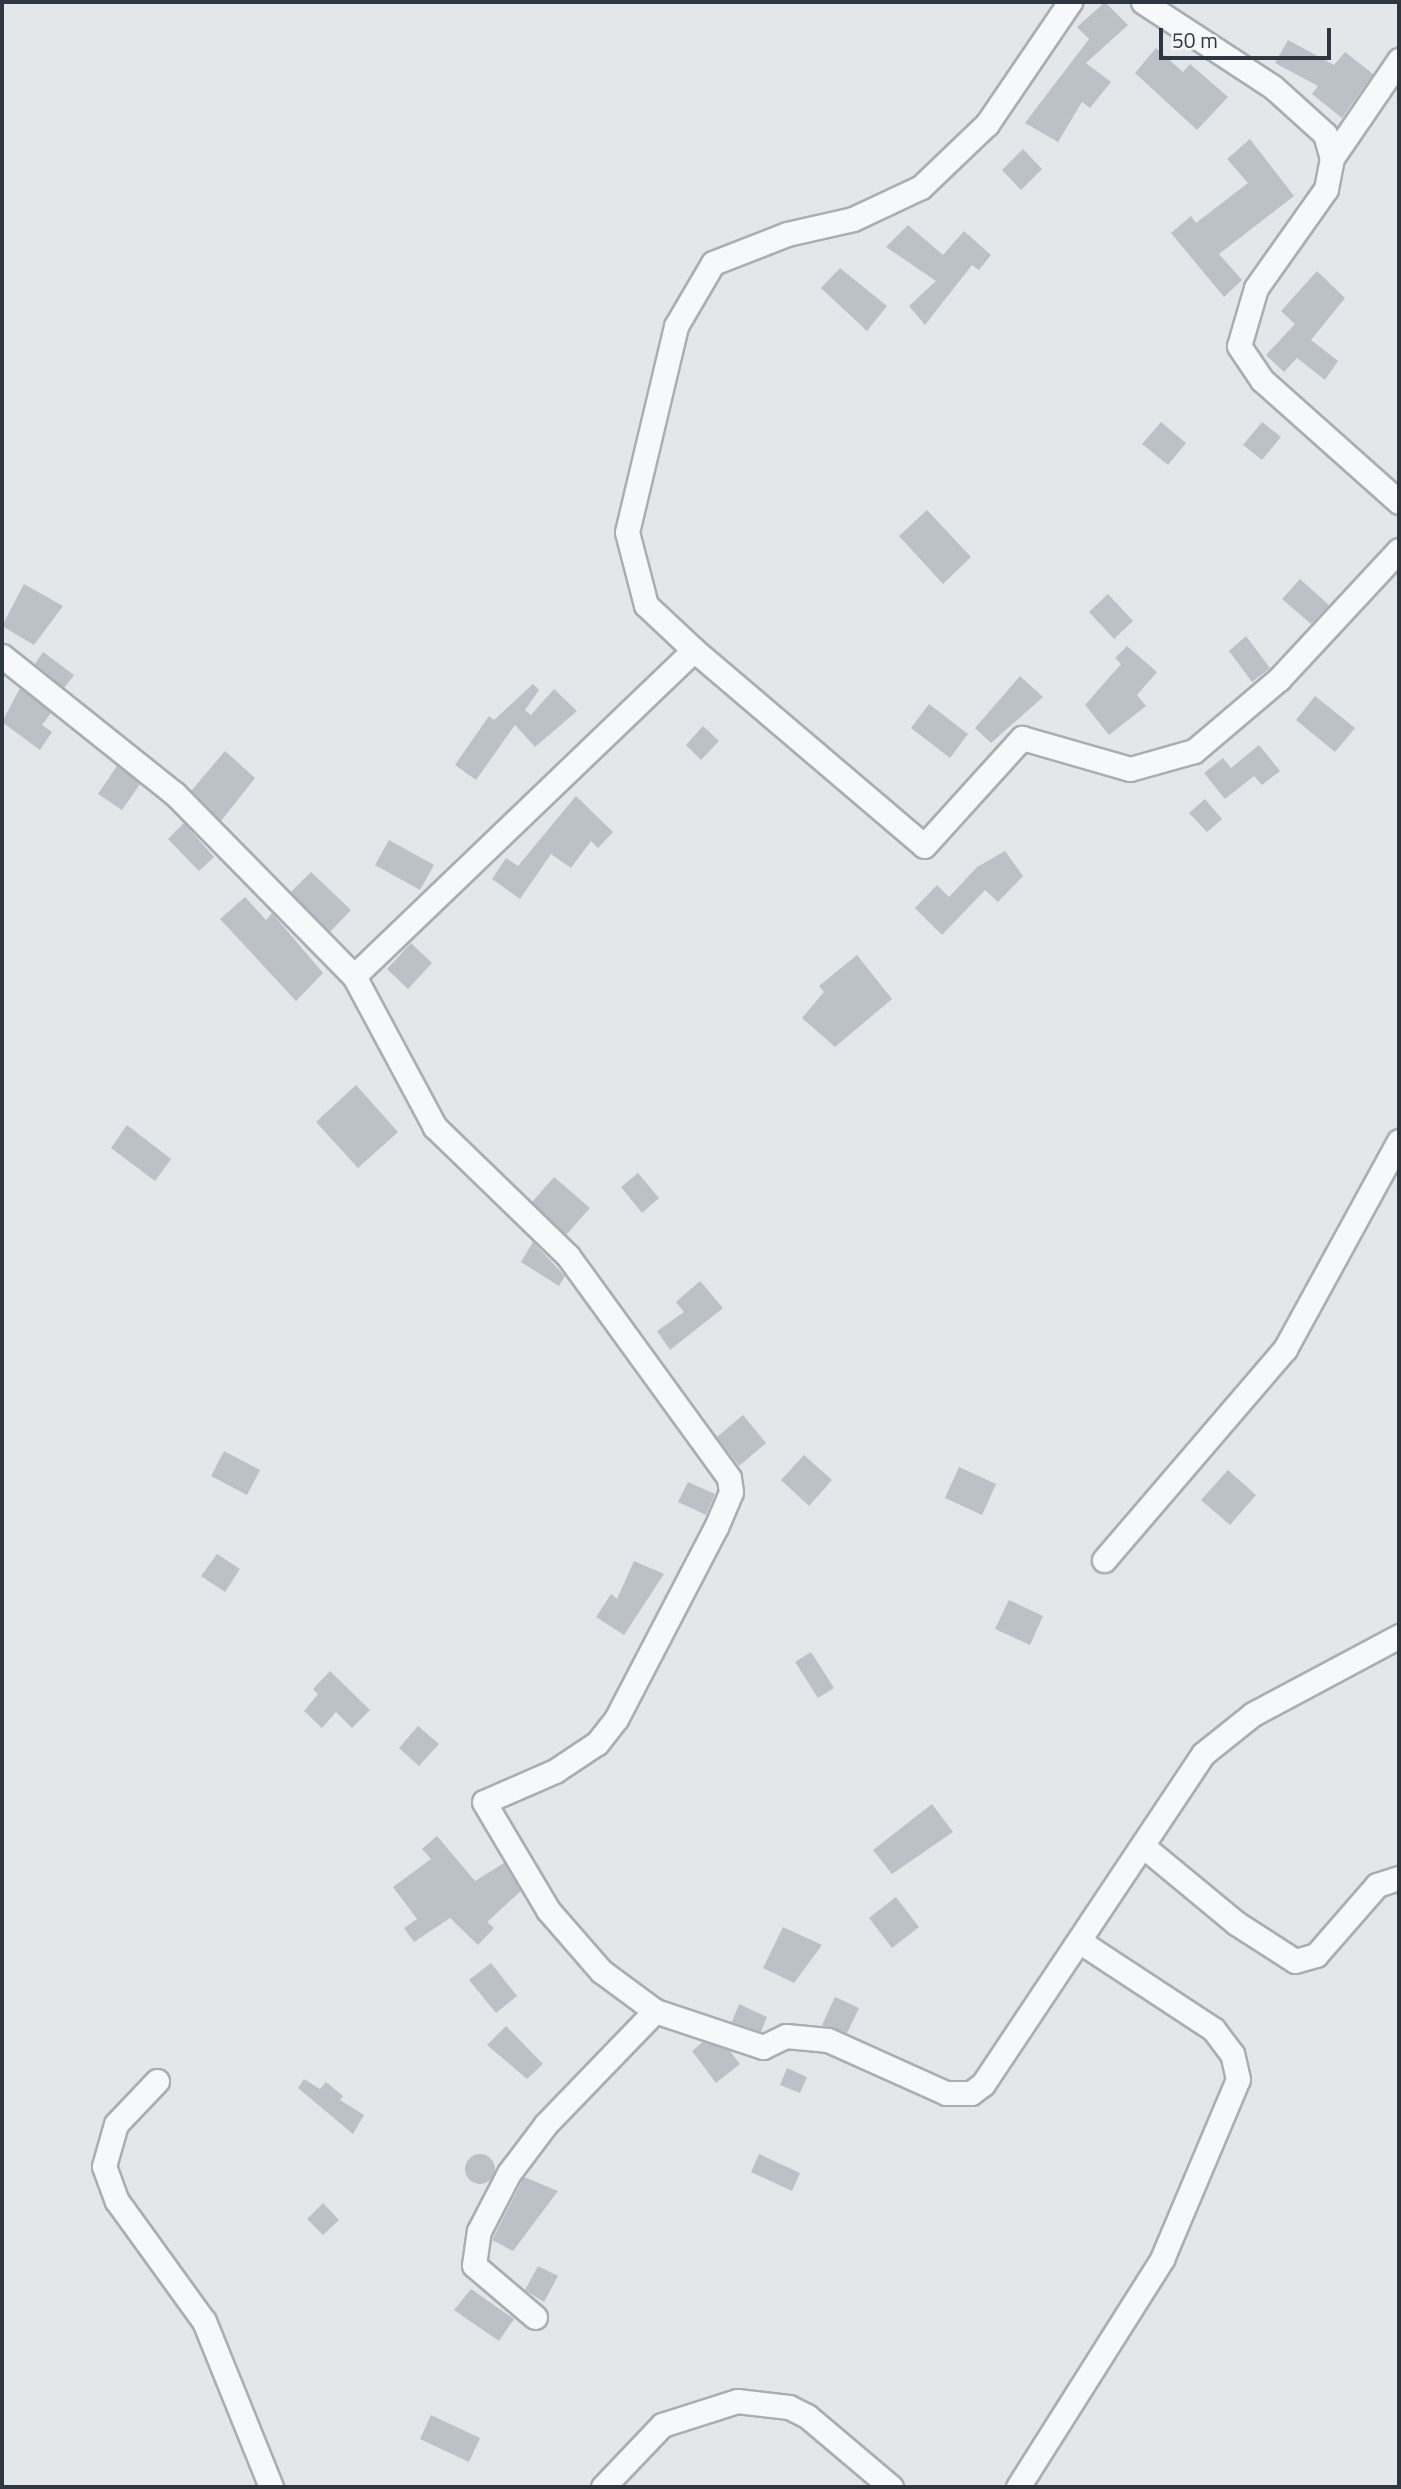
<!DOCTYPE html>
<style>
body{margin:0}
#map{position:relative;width:1401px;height:2489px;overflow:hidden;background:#e4e7ea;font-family:"Titillium Web",sans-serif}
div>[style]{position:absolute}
.building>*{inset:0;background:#bcc1c7}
.round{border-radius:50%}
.roads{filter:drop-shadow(2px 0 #a9aeb4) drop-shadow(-2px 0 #a9aeb4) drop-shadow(0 2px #a9aeb4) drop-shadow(0 -2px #a9aeb4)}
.street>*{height:23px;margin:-11.5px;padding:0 11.5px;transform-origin:11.5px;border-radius:11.5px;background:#f6f8f9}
span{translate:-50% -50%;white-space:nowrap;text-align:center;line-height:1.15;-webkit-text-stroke:6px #f4f6f8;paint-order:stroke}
.frame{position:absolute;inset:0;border:4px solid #2d3641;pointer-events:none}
.scale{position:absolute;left:1159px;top:28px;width:172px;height:32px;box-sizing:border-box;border:4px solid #2d3641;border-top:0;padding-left:9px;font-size:21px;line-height:24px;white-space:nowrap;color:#2d3641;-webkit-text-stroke:5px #f4f6f8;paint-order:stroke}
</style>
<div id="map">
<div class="building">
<div style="clip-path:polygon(1105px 2px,1128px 25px,1086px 63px,1111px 82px,1090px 108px,1082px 102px,1058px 142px,1025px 123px,1089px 39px,1077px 27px)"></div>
<div style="clip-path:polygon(1288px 40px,1334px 65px,1345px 52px,1373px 74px,1342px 118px,1312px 94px,1318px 86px,1275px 63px)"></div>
<div style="clip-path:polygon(1156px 48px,1183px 72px,1190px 64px,1228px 97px,1197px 130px,1135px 73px)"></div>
<div style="clip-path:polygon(1250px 139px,1294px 196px,1219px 254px,1242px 280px,1224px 297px,1171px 233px,1191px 216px,1196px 223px,1248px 183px,1227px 159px)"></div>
<div style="clip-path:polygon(1023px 149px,1042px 169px,1021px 190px,1002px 170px)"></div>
<div style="clip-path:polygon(908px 225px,943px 255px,964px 231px,991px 255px,979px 270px,972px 265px,925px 325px,909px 306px,936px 281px,886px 247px)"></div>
<div style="clip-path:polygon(840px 268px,887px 306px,867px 331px,821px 288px)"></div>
<div style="clip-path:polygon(1317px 271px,1345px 298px,1311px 340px,1338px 361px,1325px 380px,1297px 358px,1284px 372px,1266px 355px,1295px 324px,1281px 311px)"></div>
<div style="clip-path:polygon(1161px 422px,1186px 443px,1168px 465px,1142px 444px)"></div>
<div style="clip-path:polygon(1262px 422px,1281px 437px,1262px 460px,1243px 445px)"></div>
<div style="clip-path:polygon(927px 510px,971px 557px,943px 584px,899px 536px)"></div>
<div style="clip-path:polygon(1300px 579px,1329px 605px,1311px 624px,1282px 599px)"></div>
<div style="clip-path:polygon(24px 584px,63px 606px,34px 645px,2px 626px)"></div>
<div style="clip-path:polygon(1108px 594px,1133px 621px,1114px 639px,1089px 612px)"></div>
<div style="clip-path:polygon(1246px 636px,1270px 668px,1252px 682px,1229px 651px)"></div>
<div style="clip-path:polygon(1127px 646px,1157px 672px,1137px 695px,1146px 706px,1109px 735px,1085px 705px,1121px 664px,1115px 658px)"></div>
<div style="clip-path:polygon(43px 652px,74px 675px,64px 688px,35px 664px)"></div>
<div style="clip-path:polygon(1020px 676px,1043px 697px,991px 743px,975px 728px)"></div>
<div style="clip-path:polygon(533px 684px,539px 690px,525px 710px,531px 715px,554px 689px,577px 711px,535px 747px,515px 725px,476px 780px,455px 765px,489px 716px,494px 720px)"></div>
<div style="clip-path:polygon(20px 688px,51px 713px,42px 725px,52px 732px,40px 750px,2px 722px)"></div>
<div style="clip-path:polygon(1315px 696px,1355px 728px,1335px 752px,1296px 720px)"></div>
<div style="clip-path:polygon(929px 704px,968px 734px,950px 758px,911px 728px)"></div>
<div style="clip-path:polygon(703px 726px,719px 741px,701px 760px,686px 745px)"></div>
<div style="clip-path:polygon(1259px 745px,1280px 771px,1262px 785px,1254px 776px,1225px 799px,1204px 773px,1223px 758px,1231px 768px)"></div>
<div style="clip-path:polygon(225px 751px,255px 778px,221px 821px,191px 791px)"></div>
<div style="clip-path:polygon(117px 766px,140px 784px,122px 810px,98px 794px)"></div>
<div style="clip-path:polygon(576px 796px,613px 832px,598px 848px,591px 841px,571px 868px,551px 854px,520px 899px,492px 879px,506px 858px,518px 866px)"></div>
<div style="clip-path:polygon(1205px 799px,1222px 819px,1207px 832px,1189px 813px)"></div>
<div style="clip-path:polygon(184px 823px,214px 857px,199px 871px,168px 839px)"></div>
<div style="clip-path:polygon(389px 840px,434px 865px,420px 890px,375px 865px)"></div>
<div style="clip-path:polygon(1005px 851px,1023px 876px,998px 902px,985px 890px,942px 935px,915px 908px,937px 885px,949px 897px,977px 867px)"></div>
<div style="clip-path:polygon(311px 872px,351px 910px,330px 932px,291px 892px)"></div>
<div style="clip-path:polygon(245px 897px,266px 920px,272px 913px,323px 973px,296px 1001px,220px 919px)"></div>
<div style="clip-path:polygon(411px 943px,432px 963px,408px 989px,387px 969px)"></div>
<div style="clip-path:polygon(857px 955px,892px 999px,835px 1047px,802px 1018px,824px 992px,819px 986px)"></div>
<div style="clip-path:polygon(356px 1085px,398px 1132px,358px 1168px,316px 1122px)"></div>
<div style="clip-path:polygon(127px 1125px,171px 1159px,155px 1181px,111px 1148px)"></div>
<div style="clip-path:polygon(638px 1173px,659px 1198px,642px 1213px,621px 1187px)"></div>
<div style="clip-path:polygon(554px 1177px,590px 1208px,566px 1235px,532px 1202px)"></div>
<div style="clip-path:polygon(533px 1242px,565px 1276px,559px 1286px,521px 1262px)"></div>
<div style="clip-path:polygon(700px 1281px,723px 1308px,670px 1350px,657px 1331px,684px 1312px,676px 1302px)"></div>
<div style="clip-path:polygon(743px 1415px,766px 1443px,739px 1466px,717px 1437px)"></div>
<div style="clip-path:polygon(224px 1451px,260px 1470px,247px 1495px,211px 1476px)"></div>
<div style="clip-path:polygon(804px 1455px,832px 1480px,809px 1506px,781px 1480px)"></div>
<div style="clip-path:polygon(959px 1467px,996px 1484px,982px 1515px,945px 1498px)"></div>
<div style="clip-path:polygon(1228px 1470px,1256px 1495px,1230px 1525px,1201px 1500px)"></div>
<div style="clip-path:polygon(688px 1482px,715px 1494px,706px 1515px,678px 1502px)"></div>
<div style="clip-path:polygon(217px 1554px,240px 1569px,225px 1592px,201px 1576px)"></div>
<div style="clip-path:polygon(634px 1561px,664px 1574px,624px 1635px,596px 1617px,611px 1594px,617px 1599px)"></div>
<div style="clip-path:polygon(1009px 1600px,1043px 1616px,1030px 1645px,995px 1629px)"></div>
<div style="clip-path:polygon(811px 1652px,834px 1688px,818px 1698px,795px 1662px)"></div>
<div style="clip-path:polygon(330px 1671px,370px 1710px,352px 1728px,336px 1712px,322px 1728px,304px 1711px,318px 1694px,313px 1689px)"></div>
<div style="clip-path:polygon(418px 1726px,439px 1744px,419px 1766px,399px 1748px)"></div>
<div style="clip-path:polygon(932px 1804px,953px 1832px,892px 1874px,873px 1850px)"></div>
<div style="clip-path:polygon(437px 1836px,475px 1881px,504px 1863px,521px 1891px,487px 1922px,494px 1928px,478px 1945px,450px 1918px,414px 1942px,404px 1928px,417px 1919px,393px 1887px,431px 1859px,422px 1849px)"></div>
<div style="clip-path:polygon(896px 1897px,919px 1927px,892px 1948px,869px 1918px)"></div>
<div style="clip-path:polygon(783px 1927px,822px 1945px,794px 1983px,763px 1968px)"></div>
<div style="clip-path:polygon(491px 1963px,517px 1996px,496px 2013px,469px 1980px)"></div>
<div style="clip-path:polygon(835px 1997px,859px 2008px,847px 2033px,822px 2025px)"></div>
<div style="clip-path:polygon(739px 2004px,767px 2017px,761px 2032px,732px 2022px)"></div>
<div style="clip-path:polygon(506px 2026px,543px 2064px,527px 2079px,487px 2045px)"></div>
<div style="clip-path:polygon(703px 2042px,730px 2051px,740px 2064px,716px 2083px,692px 2051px)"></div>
<div style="clip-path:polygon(787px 2068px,807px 2077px,800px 2093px,780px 2085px)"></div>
<div style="clip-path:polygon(304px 2079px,320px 2089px,326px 2082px,343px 2096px,340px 2100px,364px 2115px,353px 2134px,298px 2088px)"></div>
<div class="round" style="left:465px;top:2154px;width:30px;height:30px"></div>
<div style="clip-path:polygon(759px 2154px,800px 2173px,792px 2191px,751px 2172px)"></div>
<div style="clip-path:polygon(524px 2177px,558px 2191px,513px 2251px,492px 2240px)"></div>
<div style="clip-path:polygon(323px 2203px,339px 2220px,323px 2235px,307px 2219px)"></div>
<div style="clip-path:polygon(538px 2266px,558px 2276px,544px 2302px,525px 2290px)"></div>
<div style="clip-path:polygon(471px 2289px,514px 2319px,499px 2341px,454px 2310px)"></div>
<div style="clip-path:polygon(431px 2415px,480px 2438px,469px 2462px,420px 2439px)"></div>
</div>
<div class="roads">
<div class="street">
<div style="left:1143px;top:2px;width:155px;rotate:33.2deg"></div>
<div style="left:1273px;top:87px;width:70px;rotate:42.1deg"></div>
<div style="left:1325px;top:134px;width:25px;rotate:74deg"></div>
<div style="left:1332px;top:158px;width:32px;rotate:101deg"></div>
<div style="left:1326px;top:189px;width:121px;rotate:125.3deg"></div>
<div style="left:1256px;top:288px;width:60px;rotate:106.3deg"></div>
<div style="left:1239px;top:346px;width:41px;rotate:55.9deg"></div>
<div style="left:1262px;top:380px;width:183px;rotate:41.7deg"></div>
<div style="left:1332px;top:158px;width:119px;rotate:-55.6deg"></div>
<div style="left:694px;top:650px;width:302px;rotate:40.4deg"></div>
<div style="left:924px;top:846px;width:146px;rotate:-47.8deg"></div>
<div style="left:1022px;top:738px;width:112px;rotate:16deg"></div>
<div style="left:1130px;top:769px;width:66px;rotate:-15.7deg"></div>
<div style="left:1194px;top:751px;width:111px;rotate:-40.3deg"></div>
<div style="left:1279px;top:679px;width:176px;rotate:-47.1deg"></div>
<div style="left:2px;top:656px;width:221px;rotate:38.6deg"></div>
<div style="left:175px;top:794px;width:255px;rotate:45.5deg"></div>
<div style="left:354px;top:976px;width:471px;rotate:-43.8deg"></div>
<div style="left:694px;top:650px;width:66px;rotate:-136.8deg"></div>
<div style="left:646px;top:605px;width:75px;rotate:-104.6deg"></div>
<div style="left:627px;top:532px;width:212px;rotate:-76.6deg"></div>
<div style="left:676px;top:326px;width:73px;rotate:-59.6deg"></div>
<div style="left:713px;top:263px;width:79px;rotate:-21.4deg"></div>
<div style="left:787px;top:234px;width:68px;rotate:-12.8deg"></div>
<div style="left:853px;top:219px;width:75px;rotate:-25.2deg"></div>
<div style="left:921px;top:187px;width:91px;rotate:-43.7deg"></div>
<div style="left:987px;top:124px;width:148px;rotate:-55.8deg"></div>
<div style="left:354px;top:976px;width:171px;rotate:61.8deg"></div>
<div style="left:435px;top:1127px;width:185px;rotate:44.1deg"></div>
<div style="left:568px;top:1256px;width:274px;rotate:54deg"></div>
<div style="left:729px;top:1478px;width:14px;rotate:82deg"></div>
<div style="left:731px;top:1492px;width:38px;rotate:113deg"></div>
<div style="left:716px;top:1527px;width:216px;rotate:117.5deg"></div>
<div style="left:616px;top:1719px;width:31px;rotate:128deg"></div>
<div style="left:597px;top:1743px;width:50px;rotate:146.3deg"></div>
<div style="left:555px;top:1771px;width:77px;rotate:156.4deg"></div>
<div style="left:484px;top:1802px;width:126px;rotate:59.3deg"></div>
<div style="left:548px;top:1910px;width:81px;rotate:49deg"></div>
<div style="left:601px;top:1971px;width:67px;rotate:36.5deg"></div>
<div style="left:655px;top:2011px;width:114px;rotate:18.4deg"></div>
<div style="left:763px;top:2047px;width:25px;rotate:-26deg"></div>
<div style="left:786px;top:2036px;width:42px;rotate:5.4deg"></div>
<div style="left:828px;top:2040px;width:129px;rotate:24.2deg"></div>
<div style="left:946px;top:2093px;width:25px"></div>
<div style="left:971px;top:2093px;width:15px;rotate:-37deg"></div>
<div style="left:983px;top:2084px;width:397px;rotate:-56.3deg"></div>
<div style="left:1203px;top:1754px;width:64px;rotate:-38.7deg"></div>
<div style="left:1253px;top:1714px;width:166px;rotate:-28.1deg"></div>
<div style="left:1104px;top:1560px;width:278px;rotate:-49.4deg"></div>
<div style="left:1285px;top:1349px;width:237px;rotate:-61.3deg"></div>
<div style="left:1143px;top:1846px;width:121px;rotate:39.6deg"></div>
<div style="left:1236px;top:1923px;width:70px;rotate:32.8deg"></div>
<div style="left:1295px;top:1961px;width:22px;rotate:-16deg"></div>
<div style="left:1316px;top:1955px;width:93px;rotate:-48.9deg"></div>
<div style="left:1377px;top:1885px;width:23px;rotate:-18deg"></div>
<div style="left:157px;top:2081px;width:59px;rotate:133.6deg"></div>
<div style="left:116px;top:2124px;width:44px;rotate:105.9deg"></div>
<div style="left:104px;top:2166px;width:37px;rotate:70deg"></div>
<div style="left:117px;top:2201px;width:148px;rotate:54.1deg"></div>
<div style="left:204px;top:2321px;width:179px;rotate:68deg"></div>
<div style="left:535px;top:2317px;width:80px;rotate:-139.6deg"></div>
<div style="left:474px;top:2265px;width:34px;rotate:-82deg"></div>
<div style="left:479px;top:2231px;width:65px;rotate:-62.7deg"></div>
<div style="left:509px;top:2173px;width:61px;rotate:-52.9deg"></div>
<div style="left:546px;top:2124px;width:157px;rotate:-46deg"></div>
<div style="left:603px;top:2487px;width:86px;rotate:-46.4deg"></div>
<div style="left:662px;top:2425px;width:79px;rotate:-17.7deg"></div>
<div style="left:737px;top:2401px;width:52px;rotate:6.6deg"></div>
<div style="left:789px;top:2407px;width:20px;rotate:27deg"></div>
<div style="left:807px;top:2416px;width:110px;rotate:40.2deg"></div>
<div style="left:1018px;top:2487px;width:270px;rotate:-57.7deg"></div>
<div style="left:1162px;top:2259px;width:195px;rotate:-67.1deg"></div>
<div style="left:1238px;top:2079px;width:26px;rotate:-103deg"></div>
<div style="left:1232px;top:2054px;width:31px;rotate:-127deg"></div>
<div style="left:1213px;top:2029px;width:160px;rotate:-146.7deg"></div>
</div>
</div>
<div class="frame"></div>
<div class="scale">50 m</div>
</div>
